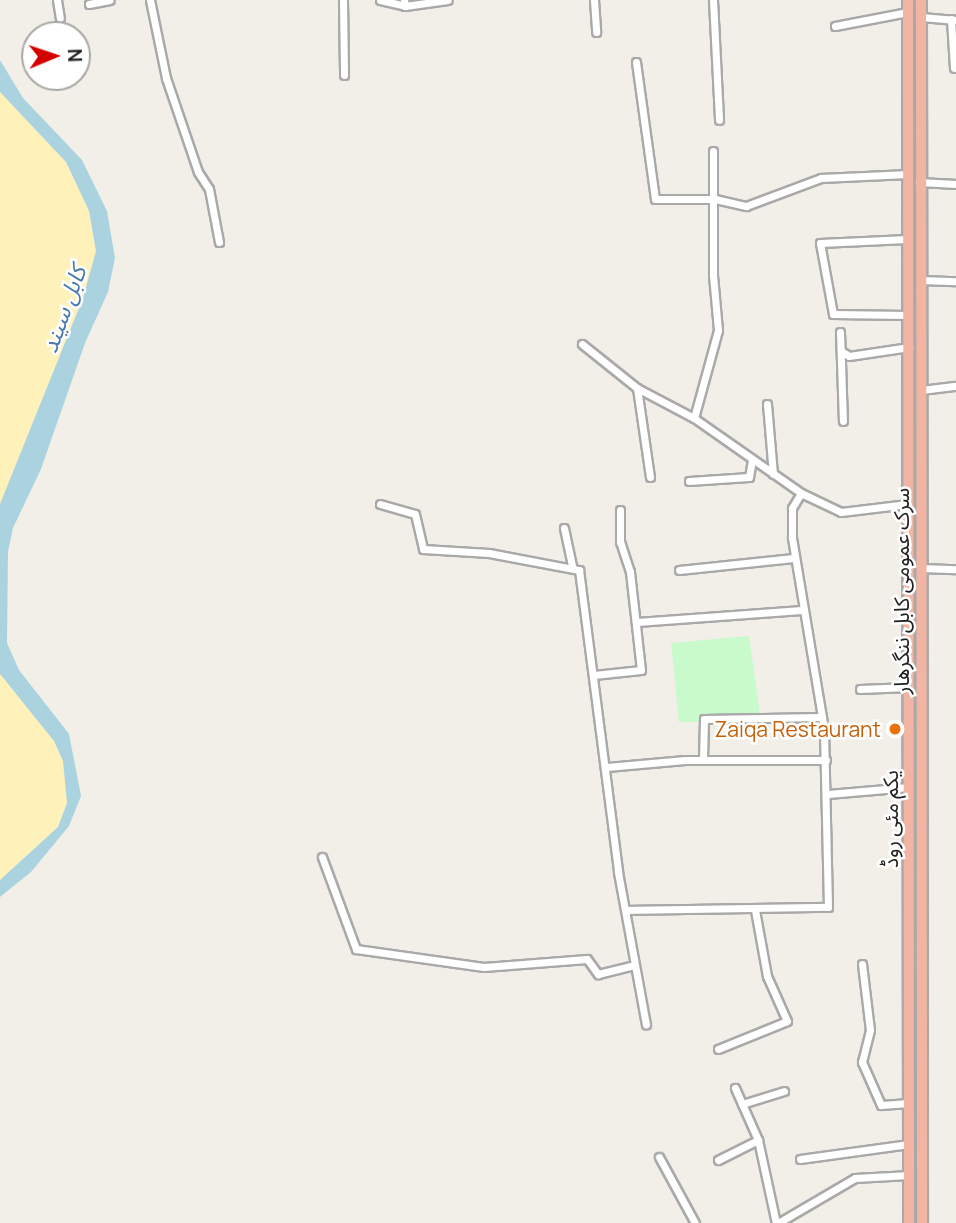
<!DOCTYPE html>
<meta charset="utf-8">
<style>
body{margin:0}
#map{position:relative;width:956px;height:1223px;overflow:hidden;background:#f2efe9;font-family:Manrope,"Noto Sans Arabic",sans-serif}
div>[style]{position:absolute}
.sand>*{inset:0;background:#fff1ba}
.park>*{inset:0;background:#c8facc}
.water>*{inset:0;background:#aad3df}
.roads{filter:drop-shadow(2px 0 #a9a9a9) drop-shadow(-2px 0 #a9a9a9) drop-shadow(0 2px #a9a9a9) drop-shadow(0 -2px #a9a9a9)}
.minor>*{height:7px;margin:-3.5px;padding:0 3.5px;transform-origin:3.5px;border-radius:3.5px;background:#fff}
.trunk>*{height:10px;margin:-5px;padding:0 5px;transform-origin:5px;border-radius:5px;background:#f2b4a3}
.dots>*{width:19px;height:19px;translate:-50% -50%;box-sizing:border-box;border:4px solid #fff;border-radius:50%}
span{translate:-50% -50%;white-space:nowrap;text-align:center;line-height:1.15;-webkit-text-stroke:5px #fff;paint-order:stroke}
.street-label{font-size:21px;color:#222}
.food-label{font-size:21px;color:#c56008}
.right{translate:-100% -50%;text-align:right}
.water-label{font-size:23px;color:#4a7aab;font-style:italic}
.north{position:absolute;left:21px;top:21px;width:70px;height:70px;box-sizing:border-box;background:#fff;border:2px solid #a7a7a7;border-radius:50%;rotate:88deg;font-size:19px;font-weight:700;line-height:28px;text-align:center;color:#222}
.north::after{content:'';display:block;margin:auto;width:24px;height:32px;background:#d40000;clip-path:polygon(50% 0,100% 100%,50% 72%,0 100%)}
</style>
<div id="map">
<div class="sand">
<div style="clip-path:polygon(0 92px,66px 162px,89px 211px,96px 251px,83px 298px,0 504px)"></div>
<div style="clip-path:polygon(0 674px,54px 741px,63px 761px,67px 803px,58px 827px,0 880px)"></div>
</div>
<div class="park">
<div style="clip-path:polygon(749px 636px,761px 721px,679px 722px,671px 643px)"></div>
</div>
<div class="water">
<div style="clip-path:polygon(0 60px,23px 98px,82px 160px,107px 211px,115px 258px,108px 292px,85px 343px,41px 469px,13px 528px,8px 552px,7px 643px,19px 670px,69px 734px,81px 796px,69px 826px,31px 872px,0 897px,0 880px,58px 827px,67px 803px,63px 761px,54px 741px,0 674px,0 504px,83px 298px,96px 251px,89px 211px,66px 162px,0 92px)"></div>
</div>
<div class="roads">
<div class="minor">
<div style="left:57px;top:0;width:18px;rotate:81deg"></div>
<div style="left:150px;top:0;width:80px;rotate:78.4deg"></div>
<div style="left:166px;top:78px;width:99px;rotate:71.2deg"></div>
<div style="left:198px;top:172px;width:20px;rotate:57deg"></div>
<div style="left:209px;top:189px;width:54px;rotate:79.3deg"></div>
<div style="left:343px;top:0;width:75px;rotate:89.2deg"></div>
<div style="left:380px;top:0;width:26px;rotate:13deg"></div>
<div style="left:405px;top:6px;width:6px;rotate:-99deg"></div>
<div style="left:594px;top:0;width:32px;rotate:86deg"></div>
<div style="left:713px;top:0;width:120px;rotate:87.1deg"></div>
<div style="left:89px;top:4px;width:21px;rotate:-11deg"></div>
<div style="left:405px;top:6px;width:43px;rotate:-7.9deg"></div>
<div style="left:921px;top:17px;width:35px;rotate:5deg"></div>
<div style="left:951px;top:19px;width:49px;rotate:86.5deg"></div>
<div style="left:835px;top:26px;width:74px;rotate:-10.9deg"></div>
<div style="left:636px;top:62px;width:138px;rotate:82.1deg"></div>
<div style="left:655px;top:199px;width:60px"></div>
<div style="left:715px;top:199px;width:32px;rotate:13deg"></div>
<div style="left:746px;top:206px;width:80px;rotate:-20.5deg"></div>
<div style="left:821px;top:178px;width:87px;rotate:-2.6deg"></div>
<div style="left:919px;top:182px;width:37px;rotate:3deg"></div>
<div style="left:907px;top:239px;width:87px;rotate:177.4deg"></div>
<div style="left:820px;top:243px;width:72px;rotate:79.6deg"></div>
<div style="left:833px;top:314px;width:75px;rotate:0.8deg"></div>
<div style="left:920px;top:280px;width:36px;rotate:2deg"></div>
<div style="left:840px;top:332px;width:89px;rotate:88.1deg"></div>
<div style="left:582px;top:344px;width:70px;rotate:38.7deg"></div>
<div style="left:637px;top:388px;width:64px;rotate:27.8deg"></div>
<div style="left:694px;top:418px;width:131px;rotate:35deg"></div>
<div style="left:801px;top:493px;width:44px;rotate:25.4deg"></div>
<div style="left:841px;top:512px;width:67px;rotate:-6.8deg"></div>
<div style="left:841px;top:351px;width:9px;rotate:32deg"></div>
<div style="left:849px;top:356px;width:61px;rotate:-8.5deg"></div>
<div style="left:637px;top:388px;width:90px;rotate:81.7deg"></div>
<div style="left:921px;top:390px;width:35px;rotate:-7deg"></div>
<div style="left:767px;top:404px;width:70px;rotate:85.1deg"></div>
<div style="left:694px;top:418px;width:91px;rotate:-74.7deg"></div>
<div style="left:718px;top:330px;width:55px;rotate:-95.2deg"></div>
<div style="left:713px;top:275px;width:124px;rotate:-90deg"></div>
<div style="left:689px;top:481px;width:60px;rotate:-3.8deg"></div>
<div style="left:749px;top:477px;width:17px;rotate:-80deg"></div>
<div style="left:380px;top:504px;width:36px;rotate:16deg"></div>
<div style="left:415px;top:514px;width:36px;rotate:77deg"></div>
<div style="left:423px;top:549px;width:66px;rotate:3.5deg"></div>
<div style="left:489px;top:553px;width:92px;rotate:10.7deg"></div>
<div style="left:579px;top:570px;width:305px;rotate:82.6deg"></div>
<div style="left:618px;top:872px;width:155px;rotate:79.6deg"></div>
<div style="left:564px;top:528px;width:40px;rotate:78deg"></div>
<div style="left:920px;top:568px;width:36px;rotate:2deg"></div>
<div style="left:679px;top:570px;width:115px;rotate:-6deg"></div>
<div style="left:637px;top:622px;width:165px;rotate:-4.2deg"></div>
<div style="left:594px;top:675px;width:47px;rotate:-6.1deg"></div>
<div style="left:641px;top:670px;width:99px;rotate:-96.4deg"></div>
<div style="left:630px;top:572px;width:32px;rotate:-108deg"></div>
<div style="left:620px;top:542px;width:32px;rotate:-90deg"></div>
<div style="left:860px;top:689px;width:49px;rotate:-2.3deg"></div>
<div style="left:703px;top:760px;width:41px;rotate:-88.6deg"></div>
<div style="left:704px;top:719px;width:118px;rotate:-1deg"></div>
<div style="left:607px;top:767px;width:78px;rotate:-5.1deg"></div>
<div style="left:685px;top:760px;width:141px"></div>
<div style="left:828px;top:794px;width:81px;rotate:-4.9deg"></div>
<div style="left:322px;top:857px;width:98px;rotate:69.7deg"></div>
<div style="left:356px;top:949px;width:129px;rotate:8deg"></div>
<div style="left:484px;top:967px;width:103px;rotate:-4.4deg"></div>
<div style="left:587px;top:959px;width:19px;rotate:54deg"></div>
<div style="left:598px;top:974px;width:37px;rotate:-14deg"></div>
<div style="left:626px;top:910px;width:202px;rotate:-0.9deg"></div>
<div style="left:828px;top:907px;width:178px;rotate:-91.3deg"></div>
<div style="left:824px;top:729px;width:195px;rotate:-99.5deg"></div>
<div style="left:792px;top:537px;width:29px;rotate:-90deg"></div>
<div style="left:792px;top:508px;width:17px;rotate:-59deg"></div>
<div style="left:862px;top:964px;width:66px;rotate:83.1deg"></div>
<div style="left:870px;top:1030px;width:33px;rotate:104deg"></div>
<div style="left:862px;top:1062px;width:47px;rotate:66.2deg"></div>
<div style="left:881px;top:1105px;width:28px;rotate:-4deg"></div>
<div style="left:718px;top:1049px;width:74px;rotate:-22.1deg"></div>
<div style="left:787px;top:1021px;width:49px;rotate:-114deg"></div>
<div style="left:767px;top:976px;width:67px;rotate:-100.3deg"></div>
<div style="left:735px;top:1088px;width:57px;rotate:66.1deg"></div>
<div style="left:758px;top:1140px;width:85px;rotate:77.8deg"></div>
<div style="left:742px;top:1104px;width:44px;rotate:-17.2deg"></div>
<div style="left:659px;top:1157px;width:75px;rotate:61.4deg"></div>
<div style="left:800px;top:1159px;width:110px;rotate:-7.8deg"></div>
<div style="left:718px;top:1160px;width:45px;rotate:-26.6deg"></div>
<div style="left:778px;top:1223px;width:89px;rotate:-30.3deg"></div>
<div style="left:855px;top:1178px;width:54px;rotate:-3.2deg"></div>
</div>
<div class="trunk">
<div style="left:908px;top:0;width:1223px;rotate:89.95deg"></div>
<div style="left:921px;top:0;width:1223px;rotate:89.95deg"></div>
</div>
</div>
<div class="dots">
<div style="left:895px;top:729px;background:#e8710a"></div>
</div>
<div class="street-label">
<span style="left:901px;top:591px;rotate:-90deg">سرک عمومی کابل ننگرهار</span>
<span style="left:890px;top:819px;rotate:-90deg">یکم مئی روڈ</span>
</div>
<div class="food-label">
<span class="right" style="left:881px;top:729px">Zaiqa Restaurant</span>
</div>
<div class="water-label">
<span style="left:63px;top:309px;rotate:-70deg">کابل سيند</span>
</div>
<div class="north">N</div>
</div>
